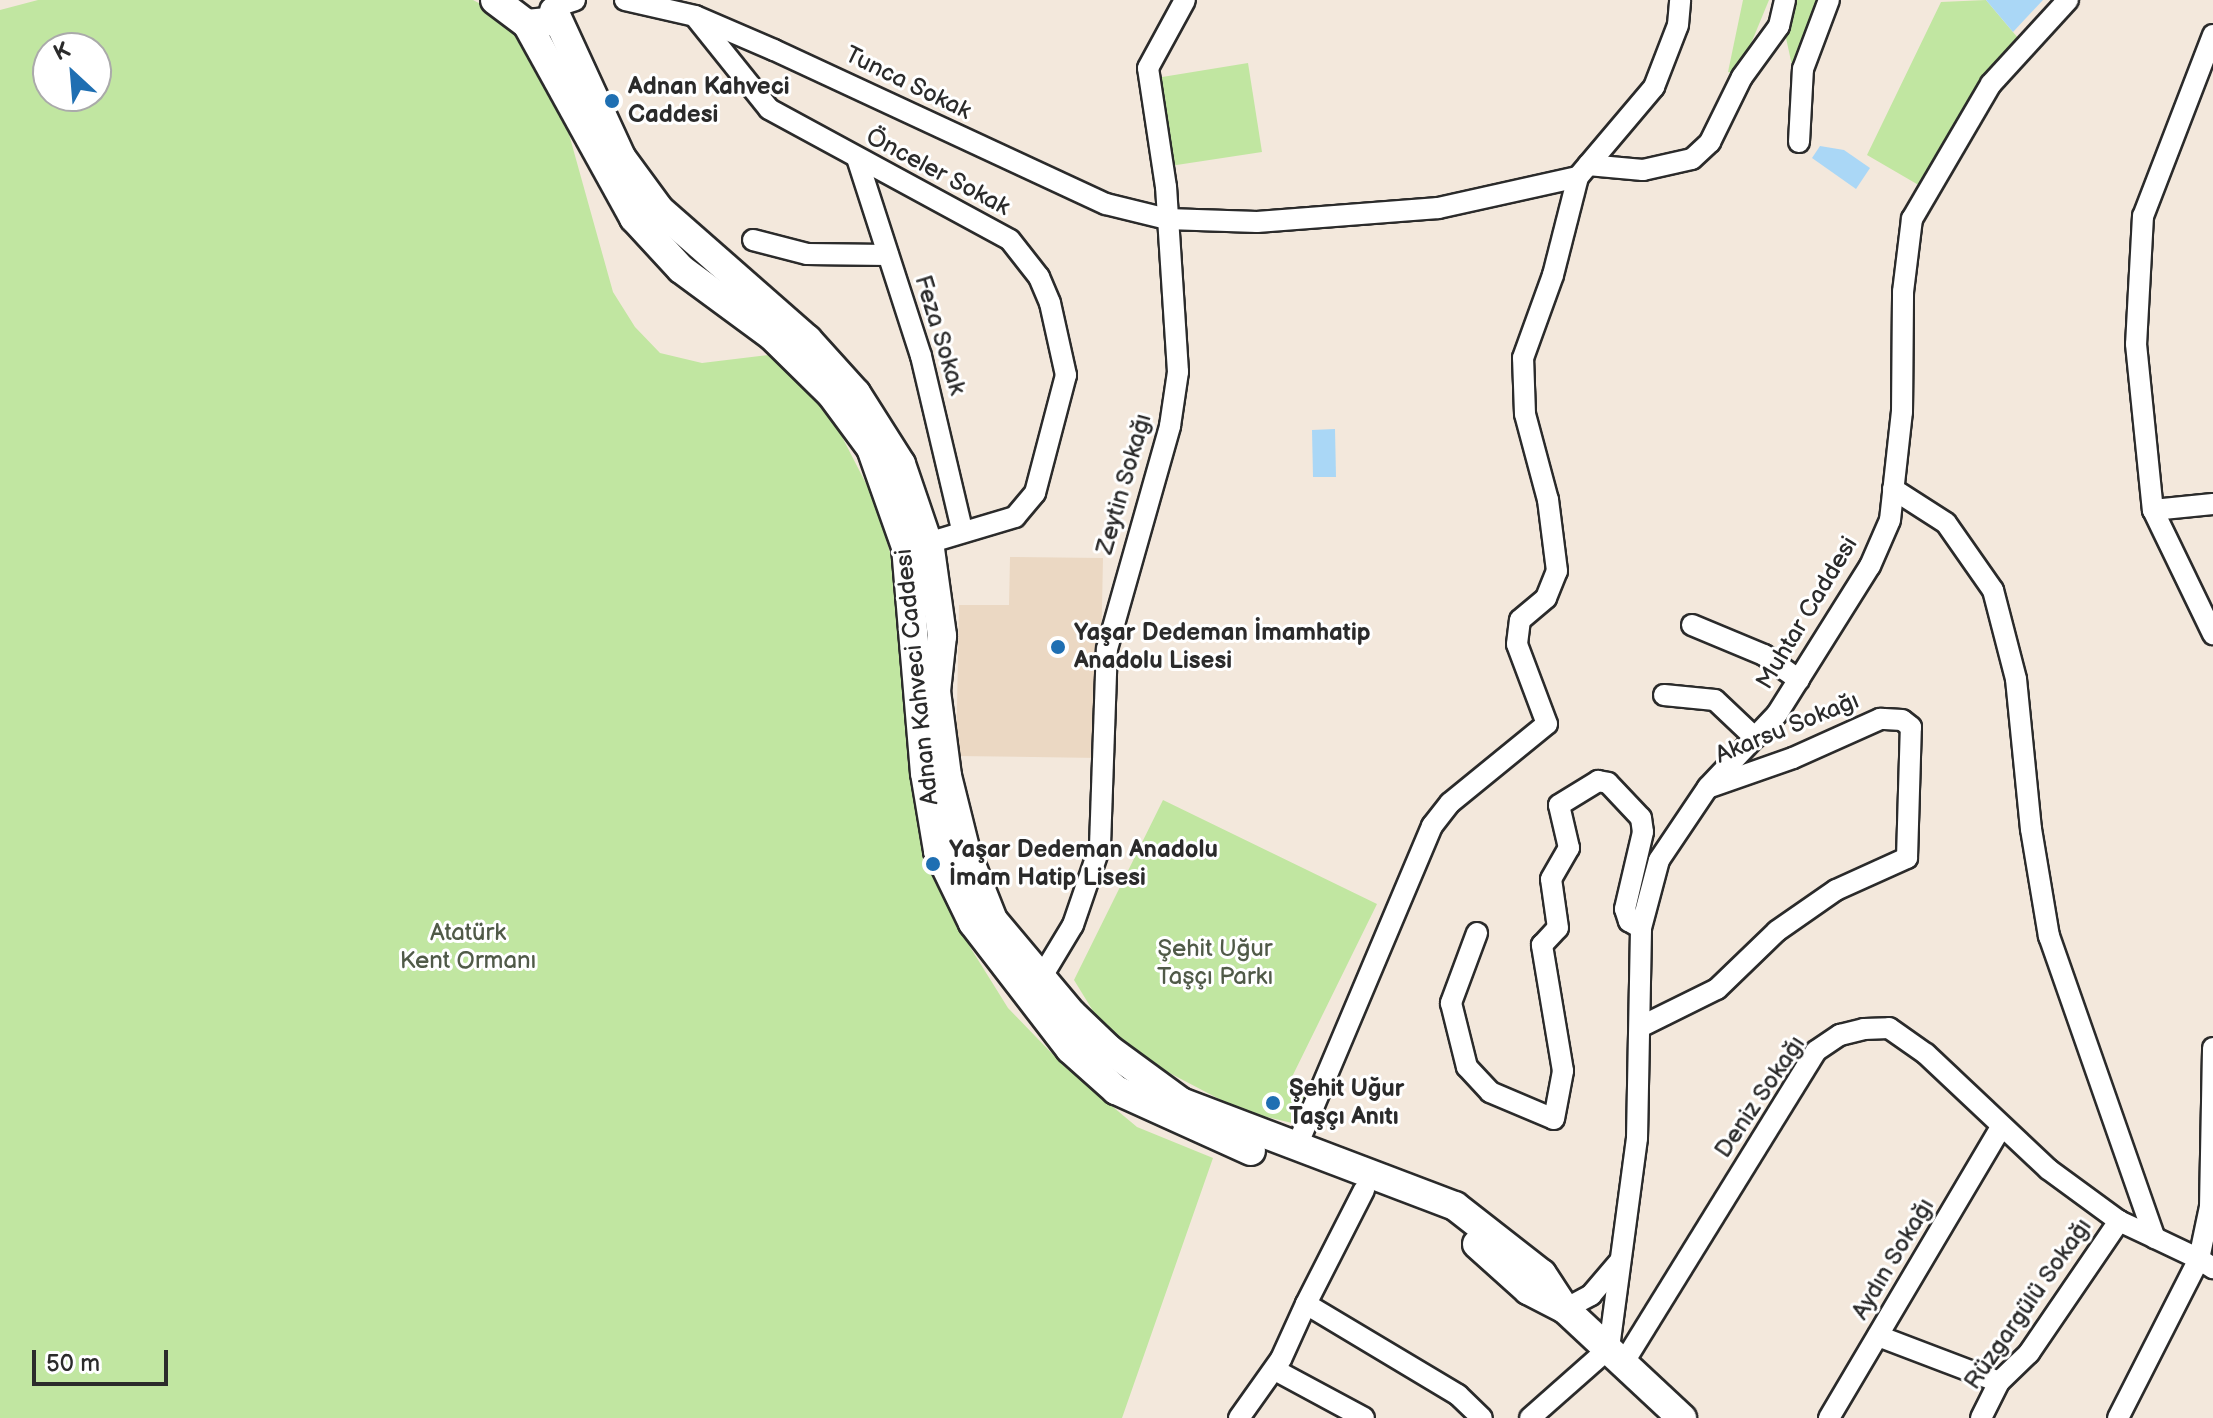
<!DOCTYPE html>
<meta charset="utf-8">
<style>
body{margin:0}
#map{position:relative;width:2213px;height:1418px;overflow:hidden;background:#f3e8dc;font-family:"Balsamiq Sans",sans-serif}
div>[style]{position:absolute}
.built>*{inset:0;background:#ebd8c3}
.green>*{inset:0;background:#c1e6a1}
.water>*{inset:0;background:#aad7f6}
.roads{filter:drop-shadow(2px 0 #2b2b2b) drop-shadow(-2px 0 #2b2b2b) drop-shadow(0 2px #2b2b2b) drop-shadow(0 -2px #2b2b2b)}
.street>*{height:20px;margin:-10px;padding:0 10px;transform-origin:10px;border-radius:10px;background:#fff}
.secondary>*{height:28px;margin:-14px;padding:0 14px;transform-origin:14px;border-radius:14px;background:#fff}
.dots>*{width:22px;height:22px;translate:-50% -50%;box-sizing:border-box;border:4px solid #fff;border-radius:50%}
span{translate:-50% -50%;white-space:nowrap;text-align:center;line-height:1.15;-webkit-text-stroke:6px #fff;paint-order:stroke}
.street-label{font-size:24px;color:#2b2b2b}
.poi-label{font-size:24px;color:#2b2b2b;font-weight:700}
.left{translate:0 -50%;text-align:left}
.park-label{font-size:24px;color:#505a48}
.north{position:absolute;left:32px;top:32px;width:80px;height:80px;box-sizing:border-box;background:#fff;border:2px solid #aaa;border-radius:50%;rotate:334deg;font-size:22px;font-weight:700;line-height:32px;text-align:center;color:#2b2b2b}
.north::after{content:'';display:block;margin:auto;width:28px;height:36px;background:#1f6fb2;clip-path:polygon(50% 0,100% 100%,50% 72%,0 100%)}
.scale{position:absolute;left:32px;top:1350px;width:136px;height:36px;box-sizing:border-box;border:4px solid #2b2b2b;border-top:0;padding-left:10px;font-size:24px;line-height:28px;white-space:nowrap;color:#2b2b2b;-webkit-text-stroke:6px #fff;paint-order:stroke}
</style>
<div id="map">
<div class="built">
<div style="clip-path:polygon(1010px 557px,1103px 558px,1099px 758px,956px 756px,959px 605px,1009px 605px)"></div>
</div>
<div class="green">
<div style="clip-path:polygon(evenodd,38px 0,473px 0,496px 12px,533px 51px,562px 109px,613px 292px,635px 327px,660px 353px,702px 363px,769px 355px,789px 368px,838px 429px,875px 501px,894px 566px,908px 764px,918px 817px,931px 867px,970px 947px,1008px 1008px,1064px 1066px,1137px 1127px,1213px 1158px,1122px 1418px,0 1418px,0 10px,38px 0,48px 48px,96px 48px,96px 96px,48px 96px,48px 48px)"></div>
<div style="clip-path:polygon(1743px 0,1769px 0,1738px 75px,1728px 72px)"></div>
<div style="clip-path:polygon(1793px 0,1841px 0,1829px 14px,1802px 111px,1786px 38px)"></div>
<div style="clip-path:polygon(1986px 0,2018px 38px,1980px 88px,1922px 187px,1867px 155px,1941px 2px)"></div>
<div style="clip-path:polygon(1248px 63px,1262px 152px,1170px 166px,1156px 78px)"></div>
<div style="clip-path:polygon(1163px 800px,1377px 904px,1290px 1081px,1308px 1090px,1292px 1123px,1242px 1111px,1139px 1057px,1106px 1032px,1074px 980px)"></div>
</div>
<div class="water">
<div style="clip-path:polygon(1986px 0,2043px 0,2013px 32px)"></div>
<div style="clip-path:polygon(1820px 146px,1844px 150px,1870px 168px,1856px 189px,1812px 158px)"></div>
<div style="clip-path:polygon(1335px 429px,1336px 477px,1313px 477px,1312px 430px)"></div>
</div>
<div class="roads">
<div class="street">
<div style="left:625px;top:0;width:72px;rotate:12.9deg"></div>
<div style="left:695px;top:16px;width:86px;rotate:23.3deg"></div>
<div style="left:774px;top:50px;width:366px;rotate:24.9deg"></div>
<div style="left:1106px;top:204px;width:63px;rotate:13.8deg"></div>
<div style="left:1167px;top:219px;width:90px;rotate:1.9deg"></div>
<div style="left:1257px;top:222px;width:182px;rotate:-4.4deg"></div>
<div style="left:1438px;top:208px;width:143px;rotate:-12.5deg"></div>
<div style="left:1578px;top:177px;width:118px;rotate:-49.8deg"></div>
<div style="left:1654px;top:87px;width:66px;rotate:-68.8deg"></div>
<div style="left:1678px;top:25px;width:25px;rotate:-85deg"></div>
<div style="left:554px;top:7px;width:22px;rotate:-18deg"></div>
<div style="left:697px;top:19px;width:115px;rotate:51.3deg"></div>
<div style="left:769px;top:109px;width:274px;rotate:28.5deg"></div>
<div style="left:1010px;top:240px;width:47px;rotate:51.9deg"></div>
<div style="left:1039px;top:277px;width:28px;rotate:67deg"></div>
<div style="left:1050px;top:303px;width:74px;rotate:77.5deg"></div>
<div style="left:1066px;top:375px;width:122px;rotate:104.7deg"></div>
<div style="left:1035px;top:493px;width:31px;rotate:130deg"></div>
<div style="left:1015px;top:517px;width:91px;rotate:163.4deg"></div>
<div style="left:2213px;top:35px;width:194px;rotate:111.1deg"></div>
<div style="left:2143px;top:216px;width:128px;rotate:93.1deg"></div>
<div style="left:2136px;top:344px;width:167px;rotate:84.2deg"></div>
<div style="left:2153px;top:510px;width:138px;rotate:64.2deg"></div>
<div style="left:1799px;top:142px;width:73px;rotate:-86.9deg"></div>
<div style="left:1803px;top:69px;width:74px;rotate:-69.4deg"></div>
<div style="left:857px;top:158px;width:208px;rotate:72.1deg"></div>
<div style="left:921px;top:356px;width:179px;rotate:76.7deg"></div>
<div style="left:1588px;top:165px;width:55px;rotate:5.2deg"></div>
<div style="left:1643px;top:170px;width:50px;rotate:-12.7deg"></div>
<div style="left:1692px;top:159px;width:25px;rotate:-43deg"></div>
<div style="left:1710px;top:142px;width:72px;rotate:-63.8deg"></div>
<div style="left:1742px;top:77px;width:63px;rotate:-54deg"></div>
<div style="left:1779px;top:26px;width:27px;rotate:-77deg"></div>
<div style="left:753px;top:240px;width:56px;rotate:14.5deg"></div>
<div style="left:807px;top:254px;width:81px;rotate:0.7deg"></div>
<div style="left:1893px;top:489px;width:63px;rotate:32.7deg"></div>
<div style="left:1946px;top:523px;width:82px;rotate:55deg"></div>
<div style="left:1993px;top:590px;width:92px;rotate:75.5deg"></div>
<div style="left:2016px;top:679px;width:151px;rotate:84.3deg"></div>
<div style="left:2031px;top:829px;width:109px;rotate:80.5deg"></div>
<div style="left:2049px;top:936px;width:320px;rotate:70.7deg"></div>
<div style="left:2155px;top:1238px;width:49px;rotate:25.5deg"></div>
<div style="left:2199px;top:1259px;width:53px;rotate:-78.1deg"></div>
<div style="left:2210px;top:1207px;width:159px;rotate:-88.9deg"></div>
<div style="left:2153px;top:510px;width:60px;rotate:-5.7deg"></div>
<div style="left:1692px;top:625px;width:78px;rotate:22.6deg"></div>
<div style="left:1764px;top:655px;width:43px;rotate:35.5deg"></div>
<div style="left:1664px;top:695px;width:51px;rotate:5.6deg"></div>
<div style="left:1715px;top:700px;width:55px;rotate:43.5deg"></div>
<div style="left:1477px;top:933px;width:75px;rotate:110.4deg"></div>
<div style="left:1451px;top:1003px;width:66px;rotate:76deg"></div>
<div style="left:1467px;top:1067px;width:34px;rotate:47deg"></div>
<div style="left:1490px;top:1092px;width:69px;rotate:22.9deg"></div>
<div style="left:1554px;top:1119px;width:49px;rotate:-79.4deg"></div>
<div style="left:1563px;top:1071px;width:128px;rotate:-99.5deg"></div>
<div style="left:1542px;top:945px;width:23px;rotate:-47deg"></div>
<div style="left:1558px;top:928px;width:49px;rotate:-98.1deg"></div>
<div style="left:1551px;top:879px;width:36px;rotate:-60deg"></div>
<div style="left:1569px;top:848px;width:44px;rotate:-103.1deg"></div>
<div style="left:1559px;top:805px;width:46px;rotate:-31.6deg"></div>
<div style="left:1598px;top:781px;width:10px;rotate:11deg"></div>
<div style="left:1608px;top:783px;width:48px;rotate:46.7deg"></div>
<div style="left:1641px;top:818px;width:14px;rotate:82deg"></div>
<div style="left:1643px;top:832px;width:79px;rotate:103.2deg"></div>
<div style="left:1625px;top:909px;width:13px;rotate:72deg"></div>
<div style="left:1629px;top:921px;width:14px;rotate:30deg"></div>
<div style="left:1041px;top:978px;width:62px;rotate:-58.9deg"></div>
<div style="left:1073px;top:925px;width:83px;rotate:-71.1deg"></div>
<div style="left:1100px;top:846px;width:197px;rotate:-88deg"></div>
<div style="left:1107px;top:649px;width:232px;rotate:-74.2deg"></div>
<div style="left:1170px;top:426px;width:55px;rotate:-81.6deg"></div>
<div style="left:1178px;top:372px;width:185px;rotate:-93.7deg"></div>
<div style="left:1166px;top:187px;width:120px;rotate:-98.6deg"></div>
<div style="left:1148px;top:68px;width:77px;rotate:-61.4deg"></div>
<div style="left:1640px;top:1027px;width:86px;rotate:-26.3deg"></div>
<div style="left:1717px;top:989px;width:83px;rotate:-44deg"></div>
<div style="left:1777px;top:931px;width:72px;rotate:-34.8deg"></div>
<div style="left:1836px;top:890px;width:78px;rotate:-24.3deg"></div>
<div style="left:1907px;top:858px;width:131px;rotate:-88.3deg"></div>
<div style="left:1911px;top:727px;width:11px;rotate:-142deg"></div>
<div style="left:1902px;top:720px;width:22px;rotate:-177deg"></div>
<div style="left:1880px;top:719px;width:95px;rotate:155.9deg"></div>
<div style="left:1793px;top:758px;width:88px;rotate:160.7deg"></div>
<div style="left:1296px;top:1148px;width:350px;rotate:-67.1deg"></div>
<div style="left:1432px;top:826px;width:29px;rotate:-52deg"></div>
<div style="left:1450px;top:803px;width:125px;rotate:-39.2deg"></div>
<div style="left:1547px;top:724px;width:85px;rotate:-110.6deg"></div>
<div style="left:1517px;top:644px;width:24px;rotate:-83deg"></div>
<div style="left:1520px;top:620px;width:34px;rotate:-40deg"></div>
<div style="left:1546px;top:598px;width:29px;rotate:-68deg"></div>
<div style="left:1557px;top:571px;width:72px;rotate:-97.2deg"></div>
<div style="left:1548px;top:500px;width:89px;rotate:-105deg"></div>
<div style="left:1525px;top:414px;width:56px;rotate:-92deg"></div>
<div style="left:1523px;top:358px;width:88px;rotate:-70.1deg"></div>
<div style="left:1553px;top:275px;width:101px;rotate:-75.7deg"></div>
<div style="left:1364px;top:1190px;width:128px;rotate:117deg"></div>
<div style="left:1306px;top:1304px;width:177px;rotate:30.9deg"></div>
<div style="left:1458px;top:1395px;width:33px;rotate:44deg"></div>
<div style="left:1565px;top:1309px;width:30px;rotate:-28deg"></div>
<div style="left:1591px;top:1295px;width:45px;rotate:-49.5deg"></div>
<div style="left:1878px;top:1336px;width:129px;rotate:20.8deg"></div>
<div style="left:1624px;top:1362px;width:365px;rotate:-58.3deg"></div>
<div style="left:1816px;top:1051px;width:29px;rotate:-34deg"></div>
<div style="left:1840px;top:1035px;width:25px;rotate:-14deg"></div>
<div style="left:1864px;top:1029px;width:25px;rotate:-2deg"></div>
<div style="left:1889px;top:1028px;width:45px;rotate:35.1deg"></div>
<div style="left:1926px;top:1054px;width:168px;rotate:43.3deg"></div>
<div style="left:2048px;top:1169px;width:88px;rotate:36.2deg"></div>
<div style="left:2119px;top:1221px;width:40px;rotate:25deg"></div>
<div style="left:1275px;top:1370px;width:101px;rotate:28.3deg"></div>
<div style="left:1239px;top:1418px;width:72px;rotate:-54.6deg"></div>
<div style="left:1281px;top:1359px;width:60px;rotate:-65.6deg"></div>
<div style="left:1530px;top:1418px;width:106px;rotate:-41.5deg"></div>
<div style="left:1609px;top:1348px;width:212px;rotate:-82.4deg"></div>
<div style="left:1637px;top:1138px;width:210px;rotate:-88.9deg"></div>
<div style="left:1641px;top:928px;width:70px;rotate:-75.2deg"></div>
<div style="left:1659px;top:860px;width:88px;rotate:-56.1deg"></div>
<div style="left:1708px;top:787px;width:100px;rotate:-46.6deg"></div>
<div style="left:1777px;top:714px;width:175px;rotate:-57.9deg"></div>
<div style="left:1870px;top:566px;width:50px;rotate:-66.5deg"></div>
<div style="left:1890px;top:520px;width:109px;rotate:-83.7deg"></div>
<div style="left:1902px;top:412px;width:120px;rotate:-89.5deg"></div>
<div style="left:1903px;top:292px;width:74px;rotate:-83deg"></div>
<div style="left:1912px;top:219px;width:156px;rotate:-59.7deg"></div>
<div style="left:1991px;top:84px;width:114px;rotate:-47.5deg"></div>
<div style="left:1829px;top:1418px;width:338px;rotate:-59.4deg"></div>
<div style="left:1981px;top:1418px;width:40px;rotate:-63.4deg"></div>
<div style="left:1999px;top:1382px;width:42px;rotate:-44deg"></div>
<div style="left:2029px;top:1353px;width:160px;rotate:-55.7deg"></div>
<div style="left:2118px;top:1418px;width:178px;rotate:-63deg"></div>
<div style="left:2199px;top:1259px;width:17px;rotate:33deg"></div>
</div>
<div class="secondary">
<div style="left:495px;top:0;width:40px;rotate:37deg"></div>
<div style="left:527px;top:24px;width:18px;rotate:-6deg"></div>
<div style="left:554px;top:11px;width:161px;rotate:65.3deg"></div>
<div style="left:621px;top:157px;width:66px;rotate:53.7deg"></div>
<div style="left:660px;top:210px;width:196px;rotate:41.3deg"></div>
<div style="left:807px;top:339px;width:73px;rotate:47.8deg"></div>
<div style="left:856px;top:393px;width:84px;rotate:57.6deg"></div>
<div style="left:901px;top:464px;width:90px;rotate:71.2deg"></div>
<div style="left:930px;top:549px;width:88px;rotate:82.1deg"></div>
<div style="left:942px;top:636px;width:55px;rotate:96.2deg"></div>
<div style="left:936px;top:691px;width:86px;rotate:82.6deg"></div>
<div style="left:947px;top:776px;width:78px;rotate:76deg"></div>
<div style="left:966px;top:852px;width:73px;rotate:68.3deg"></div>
<div style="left:993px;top:920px;width:123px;rotate:50deg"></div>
<div style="left:1072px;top:1014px;width:52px;rotate:43.5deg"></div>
<div style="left:1110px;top:1050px;width:88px;rotate:36.2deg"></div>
<div style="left:1181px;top:1102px;width:293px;rotate:20.8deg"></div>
<div style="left:1455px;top:1206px;width:110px;rotate:38deg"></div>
<div style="left:1542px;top:1274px;width:42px;rotate:56.7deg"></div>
<div style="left:1565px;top:1309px;width:160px;rotate:43deg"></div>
<div style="left:527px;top:24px;width:222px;rotate:61.1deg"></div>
<div style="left:634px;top:218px;width:69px;rotate:47.3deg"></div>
<div style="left:681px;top:269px;width:113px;rotate:36.4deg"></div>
<div style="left:772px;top:336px;width:83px;rotate:44.5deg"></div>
<div style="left:831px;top:394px;width:67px;rotate:53.5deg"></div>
<div style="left:871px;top:448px;width:105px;rotate:70.5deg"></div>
<div style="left:906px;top:547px;width:227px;rotate:85.2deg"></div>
<div style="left:925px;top:773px;width:79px;rotate:80.5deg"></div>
<div style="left:938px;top:851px;width:80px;rotate:64.1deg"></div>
<div style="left:973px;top:923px;width:159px;rotate:52.4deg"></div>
<div style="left:1070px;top:1049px;width:62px;rotate:41.7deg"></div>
<div style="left:1116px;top:1090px;width:148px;rotate:24.3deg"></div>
<div style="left:1477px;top:1244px;width:69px;rotate:42deg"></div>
<div style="left:1528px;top:1290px;width:42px;rotate:27.2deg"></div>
</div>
</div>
<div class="dots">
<div style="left:612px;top:101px;background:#1f6fb2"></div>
<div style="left:1058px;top:647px;background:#1f6fb2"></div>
<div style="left:933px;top:864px;background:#1f6fb2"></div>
<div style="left:1273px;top:1103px;background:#1f6fb2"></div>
</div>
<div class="street-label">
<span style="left:908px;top:83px;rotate:26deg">Tunca Sokak</span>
<span style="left:938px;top:172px;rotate:28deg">Önceler Sokak</span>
<span style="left:940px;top:335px;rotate:73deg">Feza Sokak</span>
<span style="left:1124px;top:484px;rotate:-74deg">Zeytin Sokağı</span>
<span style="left:1807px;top:613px;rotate:-59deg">Muhtar Caddesi</span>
<span style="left:917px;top:677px;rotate:-96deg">Adnan Kahveci Caddesi</span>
<span style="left:1787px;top:728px;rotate:-22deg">Akarsu Sokağı</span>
<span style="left:1760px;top:1097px;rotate:-56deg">Deniz Sokağı</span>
<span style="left:1893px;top:1259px;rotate:-59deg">Aydın Sokağı</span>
<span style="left:2028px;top:1304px;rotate:-55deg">Rüzgargülü Sokağı</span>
</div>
<div class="poi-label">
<span class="left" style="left:628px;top:101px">Adnan Kahveci<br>Caddesi</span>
<span class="left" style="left:1074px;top:647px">Yaşar Dedeman İmamhatip<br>Anadolu Lisesi</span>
<span class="left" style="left:949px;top:864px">Yaşar Dedeman Anadolu<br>İmam Hatip Lisesi</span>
<span class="left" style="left:1289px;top:1103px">Şehit Uğur<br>Taşçı Anıtı</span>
</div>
<div class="park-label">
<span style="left:468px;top:947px">Atatürk<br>Kent Ormanı</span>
<span style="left:1215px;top:963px">Şehit Uğur<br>Taşçı Parkı</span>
</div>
<div class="north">K</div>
<div class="scale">50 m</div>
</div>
